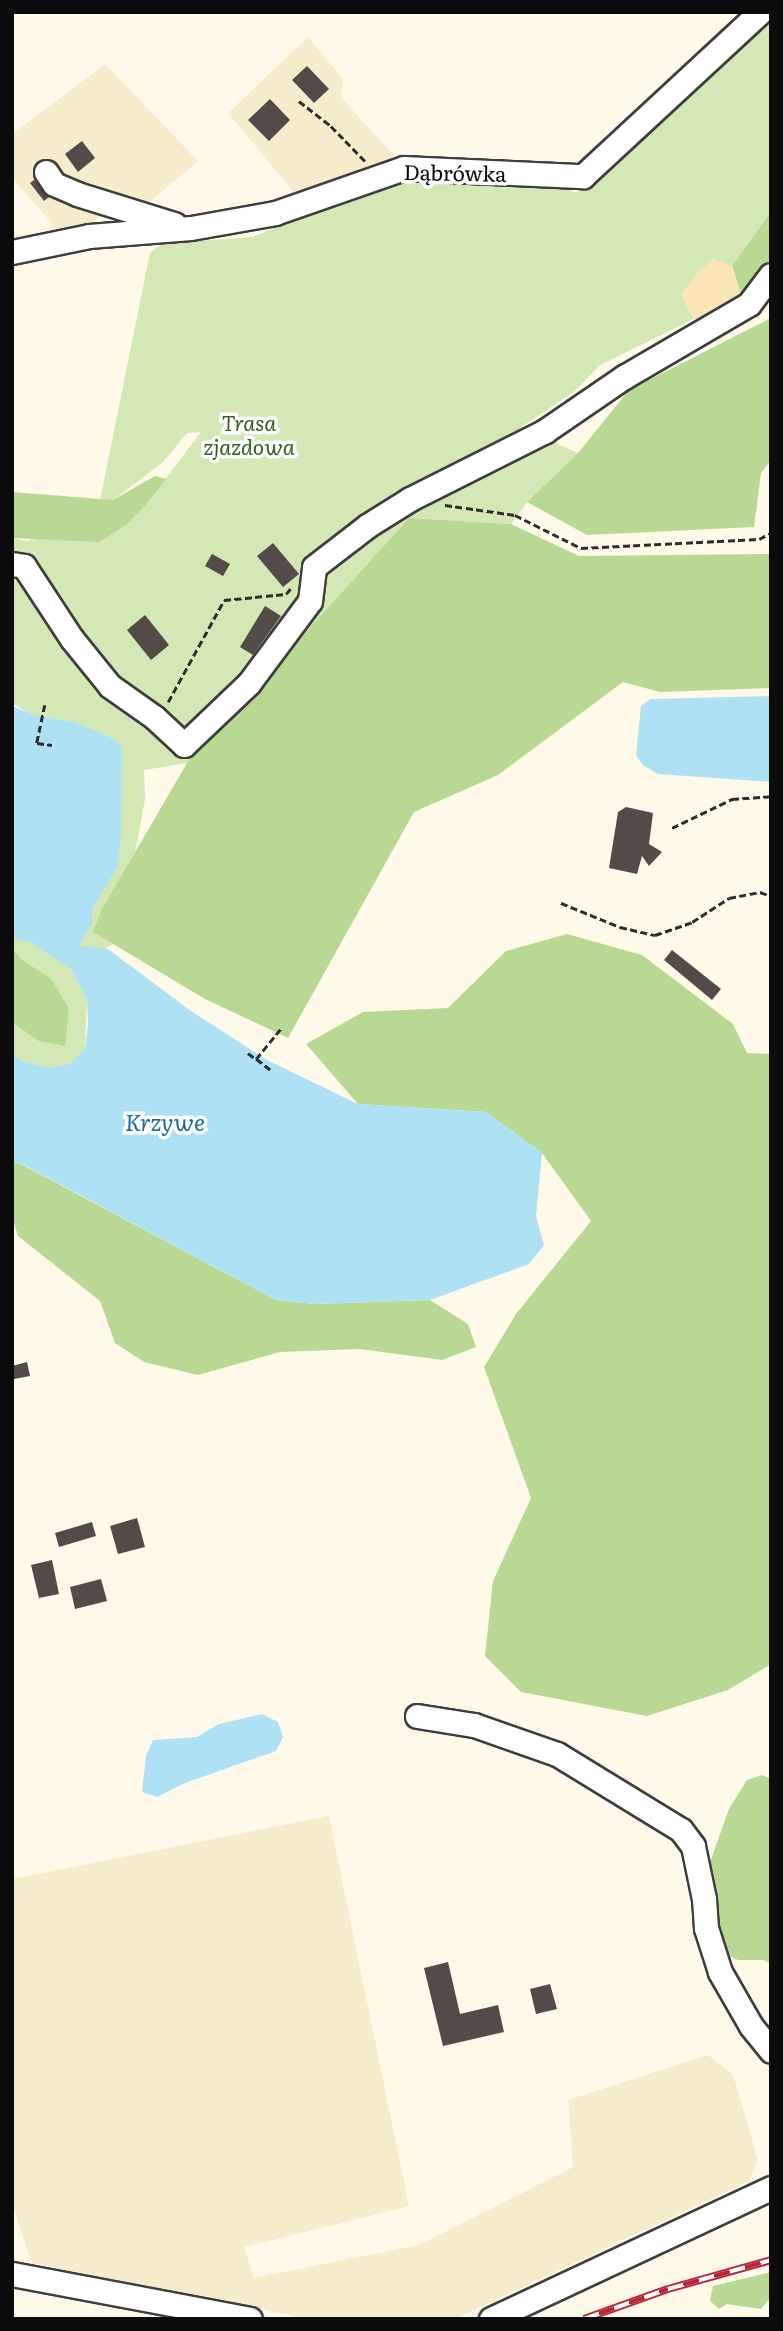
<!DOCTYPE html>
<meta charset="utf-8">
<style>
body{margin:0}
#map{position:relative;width:783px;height:2331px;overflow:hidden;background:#fff9e9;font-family:Literata,serif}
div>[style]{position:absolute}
.farmland>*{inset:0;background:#f4ecca}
.green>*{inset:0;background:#d3e8b4}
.forest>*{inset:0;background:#b9d894}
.sand>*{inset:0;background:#fae5b6}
.water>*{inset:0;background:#afe1f5}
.building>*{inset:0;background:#534b48}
.path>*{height:2.5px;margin-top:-1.25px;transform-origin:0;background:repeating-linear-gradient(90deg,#2d2d2d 0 7px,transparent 0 10.5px)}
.roads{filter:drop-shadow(2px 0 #3e3e3e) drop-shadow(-2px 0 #3e3e3e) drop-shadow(0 2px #3e3e3e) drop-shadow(0 -2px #3e3e3e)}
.minor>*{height:23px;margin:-11.5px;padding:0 11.5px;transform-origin:11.5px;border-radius:11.5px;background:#fff}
.rail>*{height:8px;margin-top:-4px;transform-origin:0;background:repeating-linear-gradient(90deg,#fff 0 16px,#b92539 0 32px);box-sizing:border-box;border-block:2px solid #b92539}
span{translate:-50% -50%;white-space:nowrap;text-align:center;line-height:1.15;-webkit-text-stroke:7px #fff;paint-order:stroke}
.street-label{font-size:21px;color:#0b0b0b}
.park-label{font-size:21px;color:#31611d;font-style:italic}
.water-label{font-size:23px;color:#176c9a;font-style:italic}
.frame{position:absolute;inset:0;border:14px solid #0b0b0b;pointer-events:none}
</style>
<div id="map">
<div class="farmland">
<div style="clip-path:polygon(308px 37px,343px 79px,341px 97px,397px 159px,299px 198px,228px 113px)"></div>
<div style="clip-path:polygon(105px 64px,198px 161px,146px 205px,123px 196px,88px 226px,57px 229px,12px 178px,12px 134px)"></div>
<div style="clip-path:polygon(329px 1816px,409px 2206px,244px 2247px,254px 2278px,419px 2245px,573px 2167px,568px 2100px,708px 2055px,733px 2074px,758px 2160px,749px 2181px,455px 2319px,310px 2319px,32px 2263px,12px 2204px,12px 1879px)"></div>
</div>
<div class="green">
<div style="clip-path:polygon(771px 17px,771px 212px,732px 266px,713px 259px,681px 294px,694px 319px,600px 365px,575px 391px,520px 428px,578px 453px,527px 502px,511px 524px,409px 518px,187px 763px,144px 770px,145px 799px,135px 852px,93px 932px,113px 944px,70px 968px,87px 999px,85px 1049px,71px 1063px,50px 1068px,22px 1061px,12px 1052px,12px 938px,32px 943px,43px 950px,78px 746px,14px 704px,12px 538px,28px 541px,145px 506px,201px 432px,187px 433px,163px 462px,113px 500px,100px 500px,150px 253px,162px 244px,252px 237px,376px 187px,412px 177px,551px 181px,576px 193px)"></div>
</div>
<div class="forest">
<div style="clip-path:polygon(771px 212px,771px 262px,750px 291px,741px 294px,732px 266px)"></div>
<div style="clip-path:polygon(771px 318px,771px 460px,761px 473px,754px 527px,587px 535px,527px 502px,578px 453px,629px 390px)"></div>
<div style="clip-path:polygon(155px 476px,166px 479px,145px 506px,126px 525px,99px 542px,12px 538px,12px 492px,113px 500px)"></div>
<div style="clip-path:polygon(409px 518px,511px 524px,579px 556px,771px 554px,771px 688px,660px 692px,623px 682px,498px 775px,414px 812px,288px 1038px,205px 999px,93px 932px,102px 909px,187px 763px)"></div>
<div style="clip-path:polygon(567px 934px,642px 955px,733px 1024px,747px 1053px,771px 1054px,771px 1664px,728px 1690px,647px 1716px,521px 1692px,485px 1656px,493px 1581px,531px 1498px,484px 1367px,516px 1314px,591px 1221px,542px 1153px,486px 1112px,358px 1104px,306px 1044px,363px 1012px,448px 1008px,506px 951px)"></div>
<div style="clip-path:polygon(12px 948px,21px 959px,52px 980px,69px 1009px,65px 1046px,39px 1041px,12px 1022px)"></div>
<div style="clip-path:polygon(19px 1163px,276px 1300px,315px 1304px,430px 1300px,468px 1324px,476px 1347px,442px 1360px,360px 1349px,280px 1352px,198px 1375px,144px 1362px,115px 1343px,100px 1301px,18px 1236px,12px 1217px,12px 1165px)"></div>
<div style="clip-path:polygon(762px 1775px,771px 1779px,771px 1963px,763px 1960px,738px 1960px,704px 1944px,694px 1907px,729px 1809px,747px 1780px)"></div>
<div style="clip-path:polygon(771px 2272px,771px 2297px,761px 2309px,727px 2304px,719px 2309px,710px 2301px,713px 2286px)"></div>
</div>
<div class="sand">
<div style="clip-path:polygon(713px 259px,732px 266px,741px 294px,708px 319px,694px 319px,681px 294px,699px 271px)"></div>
</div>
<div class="water">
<div style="clip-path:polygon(771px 696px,771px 782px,658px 774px,643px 765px,636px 755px,641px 706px,650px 699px)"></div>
<div style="clip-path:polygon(12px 706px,34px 715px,74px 722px,114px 739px,122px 747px,121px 837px,117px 867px,92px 910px,92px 923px,79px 946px,108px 949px,191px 1011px,267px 1060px,358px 1104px,486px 1112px,542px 1153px,536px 1216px,544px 1245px,529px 1264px,430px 1300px,315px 1304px,276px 1300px,20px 1163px,12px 1165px,12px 1052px,22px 1061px,50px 1068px,71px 1063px,85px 1049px,88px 1024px,87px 999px,70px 968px,32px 943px,12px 938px)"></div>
<div style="clip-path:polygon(262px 1714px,278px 1722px,283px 1737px,276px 1751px,185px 1783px,157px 1797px,142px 1792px,146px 1756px,153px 1740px,197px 1737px,219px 1724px)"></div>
</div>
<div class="building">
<div style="clip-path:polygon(307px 66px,329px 89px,314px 103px,292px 80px)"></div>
<div style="clip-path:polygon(270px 99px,290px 120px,269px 141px,248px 120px)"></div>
<div style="clip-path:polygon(82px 141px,95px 158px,78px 172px,65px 154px)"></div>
<div style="clip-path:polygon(34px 180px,49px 197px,44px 201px,30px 183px)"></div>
<div style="clip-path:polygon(273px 543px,299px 574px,283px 587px,257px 556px)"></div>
<div style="clip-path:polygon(212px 554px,230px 564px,223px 576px,205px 566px)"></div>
<div style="clip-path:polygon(265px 606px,281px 616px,253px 655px,240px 647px)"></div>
<div style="clip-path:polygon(145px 615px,169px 645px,151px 660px,127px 630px)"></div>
<div style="clip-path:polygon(626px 807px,653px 813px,649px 844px,662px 852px,649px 866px,642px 856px,637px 874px,609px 868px,618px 812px)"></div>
<div style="clip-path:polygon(672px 950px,721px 989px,712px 1000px,664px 960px)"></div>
<div style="clip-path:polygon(27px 1362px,30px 1376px,14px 1379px,12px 1366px)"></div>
<div style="clip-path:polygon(137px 1518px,145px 1547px,118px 1554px,110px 1526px)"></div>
<div style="clip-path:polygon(92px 1522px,96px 1536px,59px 1547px,55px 1533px)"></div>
<div style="clip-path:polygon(52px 1560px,59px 1594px,39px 1598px,31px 1565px)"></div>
<div style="clip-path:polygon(101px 1579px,107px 1601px,75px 1609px,70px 1587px)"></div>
<div style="clip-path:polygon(448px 1962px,460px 2014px,498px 2005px,504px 2032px,443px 2046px,424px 1968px)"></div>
<div style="clip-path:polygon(550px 1984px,557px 2009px,536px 2014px,530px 1989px)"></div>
</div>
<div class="path">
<div style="left:299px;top:101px;width:41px;rotate:38deg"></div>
<div style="left:331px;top:126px;width:49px;rotate:45.8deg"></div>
<div style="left:445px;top:505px;width:71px;rotate:8.1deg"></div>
<div style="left:515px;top:515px;width:74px;rotate:26.6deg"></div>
<div style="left:581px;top:548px;width:178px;rotate:-2.9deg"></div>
<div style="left:759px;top:539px;width:13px;rotate:-27deg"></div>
<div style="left:168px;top:702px;width:116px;rotate:-61.2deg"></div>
<div style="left:224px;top:600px;width:62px;rotate:-5.5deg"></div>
<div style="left:286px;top:594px;width:8px;rotate:-50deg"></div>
<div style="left:45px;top:705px;width:39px;rotate:102deg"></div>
<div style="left:37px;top:743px;width:15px;rotate:8deg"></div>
<div style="left:672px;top:828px;width:67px;rotate:-25.8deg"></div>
<div style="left:732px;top:799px;width:39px;rotate:-4deg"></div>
<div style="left:561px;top:903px;width:64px;rotate:22.1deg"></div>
<div style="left:620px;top:927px;width:36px;rotate:13deg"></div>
<div style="left:655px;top:935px;width:39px;rotate:-19deg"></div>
<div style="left:692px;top:922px;width:44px;rotate:-33deg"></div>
<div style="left:729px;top:898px;width:32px;rotate:-11deg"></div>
<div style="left:760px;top:892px;width:12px;rotate:20deg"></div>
<div style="left:248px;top:1053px;width:10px;rotate:37deg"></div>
<div style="left:270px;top:1070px;width:18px;rotate:-142deg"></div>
<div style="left:256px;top:1059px;width:41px;rotate:-50.9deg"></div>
</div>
<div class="roads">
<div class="minor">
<div style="left:46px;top:172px;width:14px;rotate:56deg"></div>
<div style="left:54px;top:184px;width:25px;rotate:23deg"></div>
<div style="left:77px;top:194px;width:102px;rotate:17.2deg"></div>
<div style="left:12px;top:252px;width:79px;rotate:-11.7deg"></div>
<div style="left:89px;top:236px;width:102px;rotate:-4.5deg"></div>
<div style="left:191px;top:228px;width:85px;rotate:-10.1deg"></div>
<div style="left:275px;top:213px;width:137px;rotate:-19.2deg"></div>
<div style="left:404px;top:168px;width:179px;rotate:2.6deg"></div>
<div style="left:583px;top:176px;width:241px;rotate:-42.8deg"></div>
<div style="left:12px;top:564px;width:12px;rotate:9deg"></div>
<div style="left:24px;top:566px;width:87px;rotate:56.7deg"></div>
<div style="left:72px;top:639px;width:60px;rotate:51deg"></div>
<div style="left:110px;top:686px;width:54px;rotate:35.2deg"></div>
<div style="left:154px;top:717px;width:41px;rotate:43deg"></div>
<div style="left:184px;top:745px;width:90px;rotate:-43.6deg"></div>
<div style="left:249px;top:683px;width:102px;rotate:-53.4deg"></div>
<div style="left:310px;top:601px;width:34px;rotate:-83deg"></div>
<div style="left:314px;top:567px;width:67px;rotate:-37.7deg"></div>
<div style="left:367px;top:526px;width:51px;rotate:-32.1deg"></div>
<div style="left:410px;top:499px;width:151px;rotate:-26.7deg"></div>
<div style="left:545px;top:431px;width:96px;rotate:-34.4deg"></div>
<div style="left:624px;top:377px;width:145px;rotate:-30.3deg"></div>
<div style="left:749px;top:304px;width:36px;rotate:-53deg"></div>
<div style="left:417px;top:1716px;width:58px;rotate:9deg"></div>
<div style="left:474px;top:1725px;width:88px;rotate:19.3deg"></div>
<div style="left:557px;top:1754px;width:145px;rotate:31.5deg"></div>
<div style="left:681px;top:1830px;width:20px;rotate:53deg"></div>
<div style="left:693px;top:1846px;width:54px;rotate:78.3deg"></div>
<div style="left:704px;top:1899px;width:29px;rotate:86deg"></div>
<div style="left:706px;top:1928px;width:46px;rotate:72.3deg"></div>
<div style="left:720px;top:1972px;width:62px;rotate:60.1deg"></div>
<div style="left:751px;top:2026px;width:32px;rotate:51deg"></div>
<div style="left:12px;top:2274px;width:242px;rotate:10.7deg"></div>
<div style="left:491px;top:2319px;width:309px;rotate:-25.1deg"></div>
</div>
</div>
<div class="rail">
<div style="left:584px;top:2319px;width:89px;rotate:-19.7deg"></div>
<div style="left:668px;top:2289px;width:107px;rotate:-15.7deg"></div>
</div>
<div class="street-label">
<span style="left:455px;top:172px;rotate:1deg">Dąbrówka</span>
</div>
<div class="park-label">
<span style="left:249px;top:434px">Trasa<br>zjazdowa</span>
</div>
<div class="water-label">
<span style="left:165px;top:1121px">Krzywe</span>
</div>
<div class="frame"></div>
</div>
